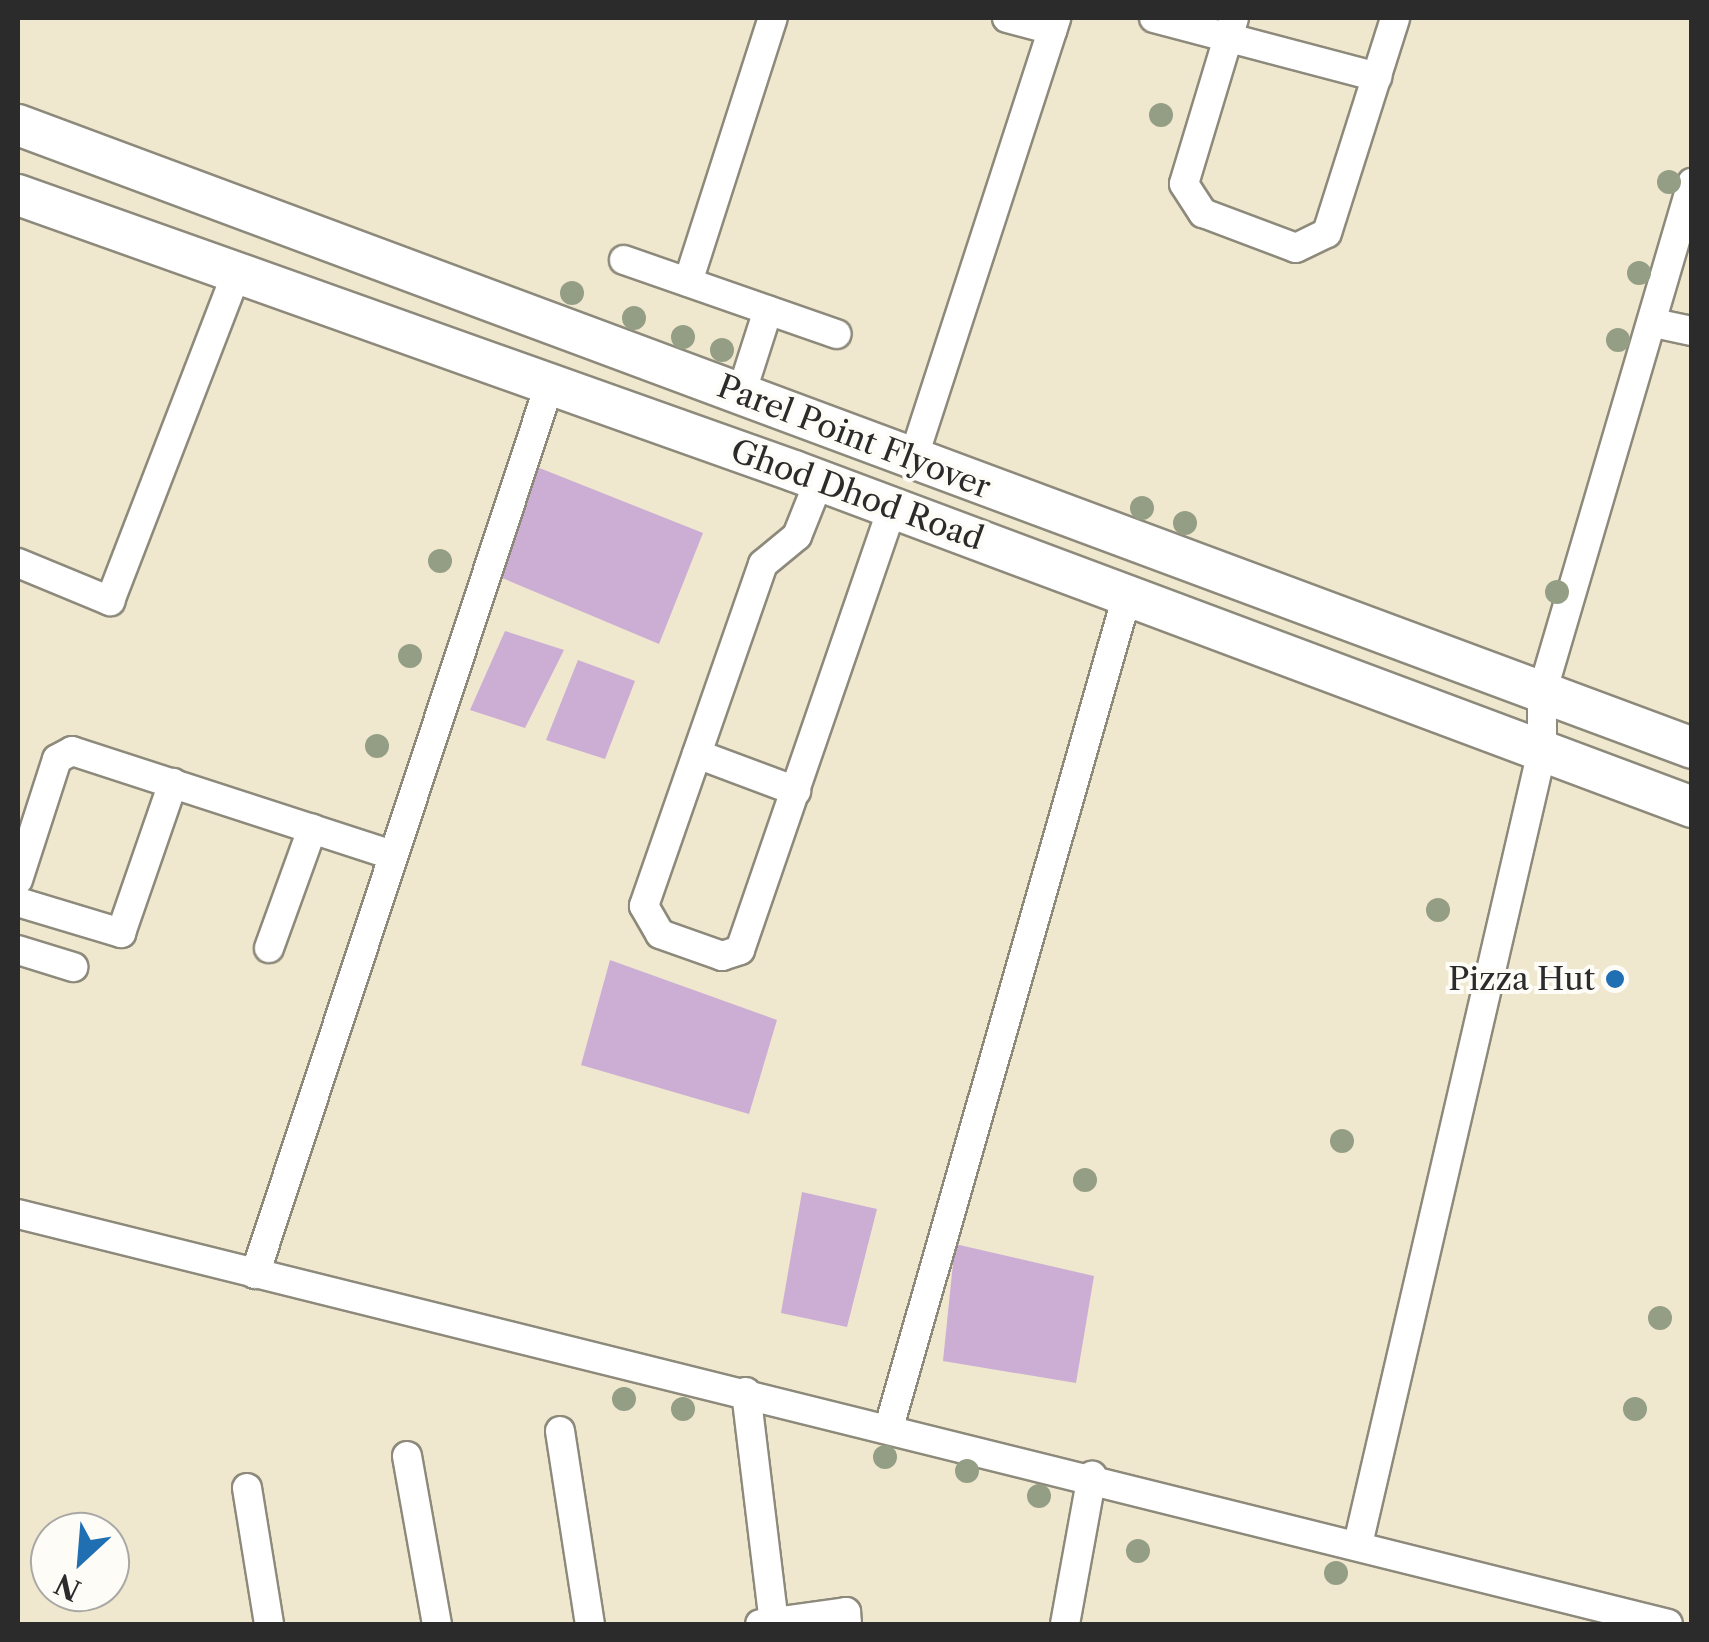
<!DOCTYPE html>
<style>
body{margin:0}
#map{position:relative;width:1709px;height:1642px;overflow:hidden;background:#efe8ce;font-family:"Libre Caslon Text",serif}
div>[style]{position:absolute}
.building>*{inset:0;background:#ccaed5}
.roads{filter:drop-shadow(2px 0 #8d8a7c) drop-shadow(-2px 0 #8d8a7c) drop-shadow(0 2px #8d8a7c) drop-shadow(0 -2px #8d8a7c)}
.minor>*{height:28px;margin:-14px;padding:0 14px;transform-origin:14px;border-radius:14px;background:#fff}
.secondary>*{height:40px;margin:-20px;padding:0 20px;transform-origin:20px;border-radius:20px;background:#fff}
.trees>*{width:24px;height:24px;margin:-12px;border-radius:50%;background:#949e85}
.dots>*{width:28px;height:28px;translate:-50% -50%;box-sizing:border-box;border:5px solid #fdfcf7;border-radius:50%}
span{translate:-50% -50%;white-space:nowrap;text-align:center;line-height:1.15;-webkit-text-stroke:8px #fdfcf7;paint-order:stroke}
.street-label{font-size:32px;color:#2b2b2b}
.poi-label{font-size:32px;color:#2b2b2b}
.right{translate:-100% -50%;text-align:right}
.frame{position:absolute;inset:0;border:20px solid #2b2b2b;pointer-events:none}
.north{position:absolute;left:30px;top:1512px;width:100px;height:100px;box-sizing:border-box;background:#fdfcf7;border:2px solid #a9a8a5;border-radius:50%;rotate:206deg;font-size:28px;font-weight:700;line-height:40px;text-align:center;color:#2b2b2b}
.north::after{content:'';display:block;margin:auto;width:35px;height:45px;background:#1f6fb2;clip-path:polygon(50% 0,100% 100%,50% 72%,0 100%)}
</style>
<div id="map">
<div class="building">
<div style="clip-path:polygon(537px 467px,703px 533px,659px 644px,495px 575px)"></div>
<div style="clip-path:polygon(505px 631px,564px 650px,525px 728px,470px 710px)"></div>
<div style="clip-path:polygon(578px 660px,635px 681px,605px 759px,546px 740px)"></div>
<div style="clip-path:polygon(610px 960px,777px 1020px,749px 1114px,581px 1065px)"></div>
<div style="clip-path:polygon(802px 1192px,877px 1209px,847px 1327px,781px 1313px)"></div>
<div style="clip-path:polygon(955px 1244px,1094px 1276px,1076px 1383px,943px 1361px)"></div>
</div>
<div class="roads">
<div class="minor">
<div style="left:1007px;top:18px;width:47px;rotate:14.9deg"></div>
<div style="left:1154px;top:18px;width:231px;rotate:14.8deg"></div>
<div style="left:1234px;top:18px;width:173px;rotate:106.8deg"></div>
<div style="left:1184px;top:184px;width:35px;rotate:57deg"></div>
<div style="left:1203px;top:213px;width:99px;rotate:20.6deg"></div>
<div style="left:1296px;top:248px;width:34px;rotate:-26deg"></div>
<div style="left:1327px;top:233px;width:225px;rotate:-72.4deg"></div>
<div style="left:624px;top:260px;width:225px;rotate:19.2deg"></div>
<div style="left:688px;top:282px;width:277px;rotate:-72.2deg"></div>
<div style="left:1654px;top:323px;width:39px;rotate:12deg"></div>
<div style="left:741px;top:394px;width:88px;rotate:-72.2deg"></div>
<div style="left:913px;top:459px;width:464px;rotate:-72deg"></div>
<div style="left:819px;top:481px;width:59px;rotate:111.8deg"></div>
<div style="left:797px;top:536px;width:44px;rotate:140.5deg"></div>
<div style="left:763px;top:564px;width:362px;rotate:109.2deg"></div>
<div style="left:644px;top:906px;width:32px;rotate:60deg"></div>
<div style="left:660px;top:934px;width:66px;rotate:19.5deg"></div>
<div style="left:722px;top:956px;width:19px;rotate:-18deg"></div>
<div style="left:740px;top:950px;width:467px;rotate:-71deg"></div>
<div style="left:18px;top:563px;width:100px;rotate:22.4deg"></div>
<div style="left:110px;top:601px;width:353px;rotate:-68.9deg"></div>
<div style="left:697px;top:754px;width:106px;rotate:20.5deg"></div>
<div style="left:18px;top:880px;width:127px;rotate:-72.1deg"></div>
<div style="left:57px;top:759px;width:17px;rotate:-28deg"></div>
<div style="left:72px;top:751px;width:337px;rotate:18deg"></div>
<div style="left:18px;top:902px;width:108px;rotate:16.8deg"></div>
<div style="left:121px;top:933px;width:159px;rotate:-70.9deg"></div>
<div style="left:269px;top:948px;width:127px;rotate:-70.1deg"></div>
<div style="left:18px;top:950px;width:58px;rotate:17.2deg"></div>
<div style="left:18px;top:1214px;width:1700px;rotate:13.95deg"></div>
<div style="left:255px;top:1274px;width:939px;rotate:-71.68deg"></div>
<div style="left:746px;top:1392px;width:232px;rotate:83.1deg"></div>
<div style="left:889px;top:1427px;width:864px;rotate:-74.02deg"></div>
<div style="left:560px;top:1431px;width:195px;rotate:81.2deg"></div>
<div style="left:407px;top:1456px;width:171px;rotate:79.9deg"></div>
<div style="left:247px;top:1488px;width:138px;rotate:80.8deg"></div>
<div style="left:1358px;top:1544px;width:814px;rotate:-76.94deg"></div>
<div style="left:1542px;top:751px;width:58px;rotate:-90deg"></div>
<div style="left:1542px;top:693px;width:532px;rotate:-73.61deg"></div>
<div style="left:760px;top:1624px;width:87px;rotate:-7.9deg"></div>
<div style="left:846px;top:1612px;width:12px;rotate:85deg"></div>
<div style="left:1065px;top:1624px;width:151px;rotate:-79.7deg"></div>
</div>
<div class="secondary">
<div style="left:18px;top:125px;width:1786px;rotate:20.41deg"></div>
<div style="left:18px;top:195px;width:824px;rotate:19.58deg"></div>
<div style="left:794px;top:471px;width:959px;rotate:20.51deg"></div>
</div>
</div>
<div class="trees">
<div style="left:1161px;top:115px"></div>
<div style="left:1669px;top:182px"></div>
<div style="left:1639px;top:273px"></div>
<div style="left:572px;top:293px"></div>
<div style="left:634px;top:318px"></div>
<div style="left:683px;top:337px"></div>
<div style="left:1618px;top:340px"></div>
<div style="left:722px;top:350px"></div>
<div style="left:1142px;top:508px"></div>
<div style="left:1185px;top:523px"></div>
<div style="left:440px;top:561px"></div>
<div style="left:1557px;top:592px"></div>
<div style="left:410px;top:656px"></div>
<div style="left:377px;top:746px"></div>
<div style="left:1438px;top:910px"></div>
<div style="left:1342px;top:1141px"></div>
<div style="left:1085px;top:1180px"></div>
<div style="left:1660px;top:1318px"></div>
<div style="left:624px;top:1399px"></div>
<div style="left:683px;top:1409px"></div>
<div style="left:1635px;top:1409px"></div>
<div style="left:885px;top:1457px"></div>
<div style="left:967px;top:1471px"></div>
<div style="left:1039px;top:1496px"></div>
<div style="left:1138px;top:1551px"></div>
<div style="left:1336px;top:1573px"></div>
</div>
<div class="dots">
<div style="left:1615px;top:979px;background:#1f6fb2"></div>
</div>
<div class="street-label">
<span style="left:854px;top:437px;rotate:21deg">Parel Point Flyover</span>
<span style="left:857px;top:495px;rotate:20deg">Ghod Dhod Road</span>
</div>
<div class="poi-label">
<span class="right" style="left:1595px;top:979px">Pizza Hut</span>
</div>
<div class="frame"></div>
<div class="north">N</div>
</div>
